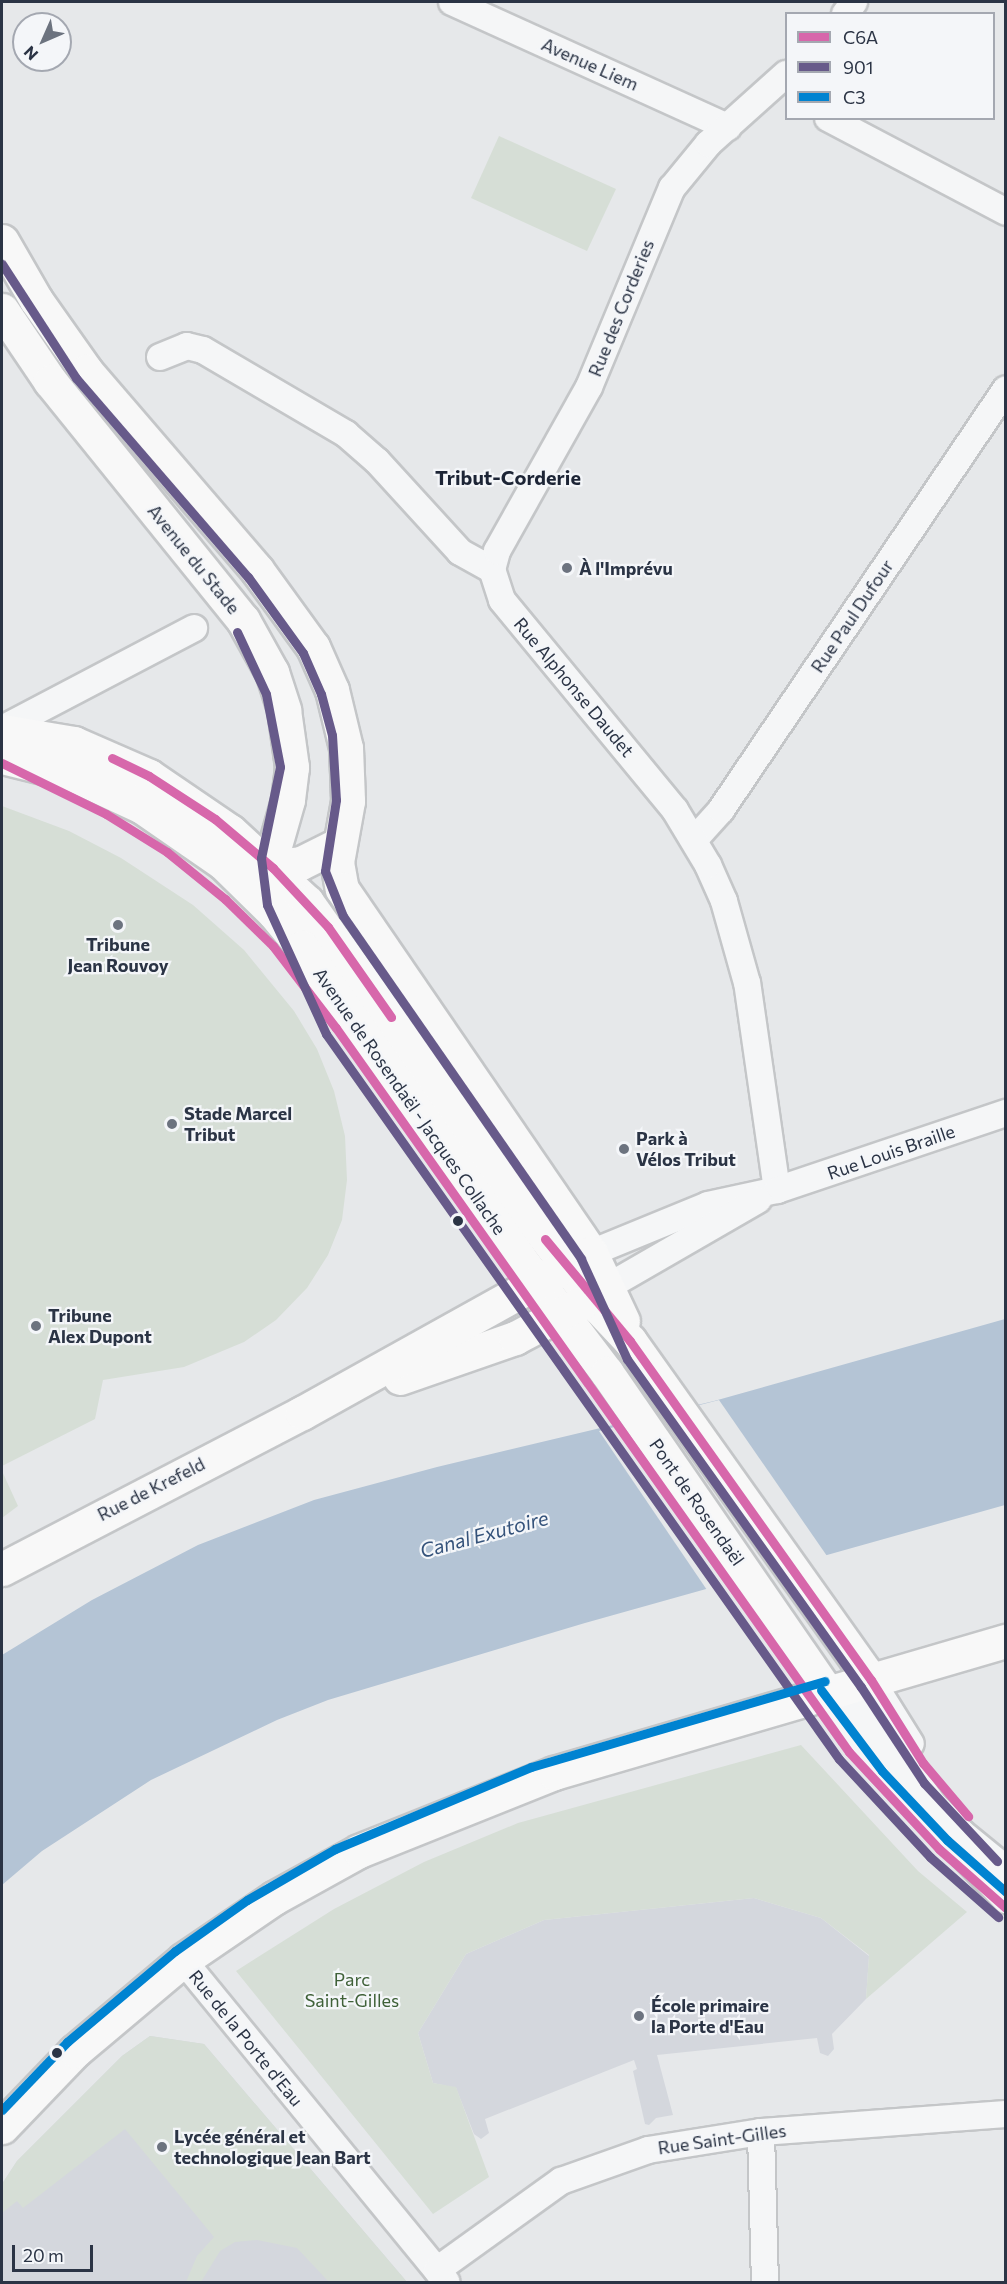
<!DOCTYPE html>
<meta charset="utf-8">
<style>
body{margin:0}
#map{position:relative;width:1007px;height:2284px;overflow:hidden;background:#e6e8ea;font-family:Commissioner,sans-serif}
div>[style]{position:absolute}
.built>*{inset:0;background:#d4d7dd}
.green>*{inset:0;background:#d6ded6}
.water>*{inset:0;background:#b4c4d5}
.pier>*{inset:0;background:#e6e8ea}
.roads{filter:drop-shadow(2px 0 #c4c6c8) drop-shadow(-2px 0 #c4c6c8) drop-shadow(0 2px #c4c6c8) drop-shadow(0 -2px #c4c6c8)}
.street>*{height:26px;margin:-13px;padding:0 13px;transform-origin:13px;border-radius:13px;background:#f5f6f7}
.secondary>*{height:33px;margin:-16.5px;padding:0 16.5px;transform-origin:16.5px;border-radius:16.5px;background:#f8f8f8}
.bus-1>*{height:9px;margin:-4.5px;padding:0 4.5px;transform-origin:4.5px;border-radius:4.5px;background:#d767ab}
.bus-2>*{height:9px;margin:-4.5px;padding:0 4.5px;transform-origin:4.5px;border-radius:4.5px;background:#675a8a}
.bus-3>*{height:9px;margin:-4.5px;padding:0 4.5px;transform-origin:4.5px;border-radius:4.5px;background:#0083d1}
.dots>*{width:16px;height:16px;translate:-50% -50%;box-sizing:border-box;border:3px solid #f4f6f9;border-radius:50%}
span{translate:-50% -50%;white-space:nowrap;text-align:center;line-height:1.15;-webkit-text-stroke:4.5px #f4f6f9;paint-order:stroke}
.street-label{font-size:18px;color:#2b3445}
.poi-label{font-size:18px;color:#2b3445;font-weight:700}
.left{translate:0 -50%;text-align:left}
.park-label{font-size:18px;color:#3f6138}
.neighbourhood-label{font-size:20px;color:#1d2536;font-weight:700}
.water-label{font-size:20px;color:#34527a;font-style:italic}
.frame{position:absolute;inset:0;border:3px solid #2b3445;pointer-events:none}
.legend{position:absolute;left:785px;top:12px;width:210px;height:108px;box-sizing:border-box;background:#f4f6f9;border:2px solid #a4a8b1;margin:0;padding:8px 10px;list-style:none;font-size:18px;color:#2b3445}
.legend li{display:flex;align-items:center;gap:12px;height:30px}
.legend b{width:30px;border:2px solid #a4a8b1}
.north{position:absolute;left:12px;top:12px;width:60px;height:60px;box-sizing:border-box;background:#f4f6f9;border:2px solid #a4a8b1;border-radius:50%;rotate:225deg;font-size:16px;font-weight:700;line-height:24px;text-align:center;color:#2b3445}
.north::after{content:'';display:block;margin:auto;width:21px;height:27px;background:#6c737f;clip-path:polygon(50% 0,100% 100%,50% 72%,0 100%)}
.scale{position:absolute;left:12px;top:2245px;width:81px;height:27px;box-sizing:border-box;border:3px solid #2b3445;border-top:0;padding-left:8px;font-size:18px;line-height:21px;white-space:nowrap;color:#2b3445;-webkit-text-stroke:4px #f4f6f9;paint-order:stroke}
</style>
<div id="map">
<div class="built">
<div style="clip-path:polygon(754px 1898px,821px 1918px,869px 1956px,866px 1999px,832px 2034px,834px 2049px,828px 2056px,820px 2053px,817px 2038px,657px 2055px,673px 2115px,656px 2118px,649px 2125px,645px 2124px,633px 2071px,637px 2069px,634px 2060px,485px 2119px,489px 2133px,481px 2139px,474px 2134px,456px 2088px,433px 2083px,418px 2033px,466px 1954px,544px 1920px)"></div>
<div style="clip-path:polygon(150px 2036px,204px 2044px,407px 2282px,2px 2282px,2px 2184px,17px 2161px,122px 2056px)"></div>
</div>
<div class="green">
<div style="clip-path:polygon(499px 136px,616px 189px,587px 251px,471px 198px)"></div>
<div style="clip-path:polygon(2px 806px,69px 831px,121px 858px,193px 905px,244px 950px,294px 1011px,317px 1049px,334px 1091px,345px 1136px,347px 1180px,342px 1220px,328px 1255px,307px 1288px,276px 1320px,244px 1342px,184px 1367px,103px 1380px,95px 1419px,2px 1466px)"></div>
<div style="clip-path:polygon(2px 1471px,18px 1506px,2px 1518px)"></div>
<div style="clip-path:polygon(801px 1745px,918px 1871px,967px 1912px,866px 1999px,869px 1955px,821px 1918px,754px 1898px,544px 1920px,466px 1954px,418px 2033px,433px 2083px,456px 2087px,489px 2177px,433px 2214px,236px 1971px,334px 1909px,424px 1862px,518px 1823px)"></div>
<div style="clip-path:polygon(150px 2036px,204px 2044px,407px 2282px,329px 2282px,297px 2248px,257px 2240px,235px 2242px,220px 2251px,201px 2282px,186px 2282px,197px 2256px,214px 2237px,125px 2129px,23px 2208px,17px 2201px,2px 2213px,2px 2184px,17px 2161px,122px 2056px)"></div>
</div>
<div class="water">
<div style="clip-path:polygon(1005px 1319px,1005px 1505px,585px 1623px,328px 1700px,277px 1720px,151px 1780px,42px 1851px,2px 1885px,2px 1655px,92px 1600px,198px 1545px,314px 1500px,437px 1467px,714px 1401px)"></div>
</div>
<div class="pier">
<div style="clip-path:polygon(719px 1400px,827px 1556px,707px 1590px,599px 1431px)"></div>
</div>
<div class="roads">
<div class="street">
<div style="left:452px;top:2px;width:303px;rotate:24.4deg"></div>
<div style="left:845px;top:14px;width:15px;rotate:-53deg"></div>
<div style="left:828px;top:118px;width:201px;rotate:27.8deg"></div>
<div style="left:160px;top:357px;width:29px;rotate:-22deg"></div>
<div style="left:187px;top:346px;width:16px;rotate:14deg"></div>
<div style="left:203px;top:350px;width:166px;rotate:30.4deg"></div>
<div style="left:346px;top:434px;width:41px;rotate:41.1deg"></div>
<div style="left:377px;top:461px;width:123px;rotate:47.6deg"></div>
<div style="left:460px;top:552px;width:37px;rotate:29deg"></div>
<div style="left:2px;top:729px;width:217px;rotate:-27.7deg"></div>
<div style="left:695px;top:839px;width:39px;rotate:-48deg"></div>
<div style="left:721px;top:810px;width:508px;rotate:-55.9deg"></div>
<div style="left:777px;top:1190px;width:209px;rotate:-98.2deg"></div>
<div style="left:747px;top:983px;width:85px;rotate:-105.7deg"></div>
<div style="left:724px;top:901px;width:39px;rotate:-114deg"></div>
<div style="left:708px;top:865px;width:64px;rotate:-121deg"></div>
<div style="left:675px;top:810px;width:272px;rotate:-129.5deg"></div>
<div style="left:502px;top:600px;width:32px;rotate:-108deg"></div>
<div style="left:492px;top:570px;width:20px;rotate:-75deg"></div>
<div style="left:497px;top:551px;width:188px;rotate:-60.7deg"></div>
<div style="left:589px;top:387px;width:216px;rotate:-67.4deg"></div>
<div style="left:672px;top:188px;width:57px;rotate:-50.7deg"></div>
<div style="left:708px;top:144px;width:105px;rotate:-41.9deg"></div>
<div style="left:591px;top:1253px;width:126px;rotate:-22.3deg"></div>
<div style="left:708px;top:1205px;width:71px;rotate:-12.3deg"></div>
<div style="left:777px;top:1190px;width:242px;rotate:-18.6deg"></div>
<div style="left:609px;top:1286px;width:172px;rotate:-30deg"></div>
<div style="left:871px;top:1680px;width:75px;rotate:58deg"></div>
<div style="left:828px;top:1693px;width:87px;rotate:55.8deg"></div>
<div style="left:877px;top:1765px;width:187px;rotate:46.3deg"></div>
<div style="left:829px;top:1693px;width:29px;rotate:25deg"></div>
<div style="left:855px;top:1705px;width:25px;rotate:40deg"></div>
<div style="left:874px;top:1721px;width:102px;rotate:54.6deg"></div>
<div style="left:933px;top:1804px;width:41px;rotate:45deg"></div>
<div style="left:962px;top:1833px;width:57px;rotate:39.3deg"></div>
<div style="left:183px;top:1960px;width:416px;rotate:50.7deg"></div>
<div style="left:761px;top:2132px;width:150px;rotate:88.5deg"></div>
<div style="left:437px;top:2270px;width:153px;rotate:-35.7deg"></div>
<div style="left:561px;top:2181px;width:92px;rotate:-19.6deg"></div>
<div style="left:648px;top:2150px;width:114px;rotate:-9.1deg"></div>
<div style="left:761px;top:2132px;width:246px;rotate:-4.2deg"></div>
</div>
<div class="secondary">
<div style="left:2px;top:241px;width:68px;rotate:60deg"></div>
<div style="left:36px;top:300px;width:87px;rotate:54.8deg"></div>
<div style="left:86px;top:371px;width:262px;rotate:49.3deg"></div>
<div style="left:257px;top:570px;width:95px;rotate:54deg"></div>
<div style="left:313px;top:647px;width:47px;rotate:66.2deg"></div>
<div style="left:332px;top:690px;width:60px;rotate:76.4deg"></div>
<div style="left:346px;top:748px;width:53px;rotate:87.8deg"></div>
<div style="left:348px;top:801px;width:62px;rotate:100.2deg"></div>
<div style="left:337px;top:862px;width:27px;rotate:80deg"></div>
<div style="left:342px;top:889px;width:441px;rotate:55.6deg"></div>
<div style="left:591px;top:1253px;width:75px;rotate:64.8deg"></div>
<div style="left:2px;top:310px;width:86px;rotate:55.9deg"></div>
<div style="left:50px;top:381px;width:307px;rotate:51.1deg"></div>
<div style="left:243px;top:620px;width:60px;rotate:60.9deg"></div>
<div style="left:272px;top:672px;width:40px;rotate:72deg"></div>
<div style="left:284px;top:710px;width:58px;rotate:82deg"></div>
<div style="left:292px;top:767px;width:33px;rotate:97deg"></div>
<div style="left:288px;top:800px;width:51px;rotate:105.9deg"></div>
<div style="left:274px;top:849px;width:36px;rotate:87deg"></div>
<div style="left:2px;top:731px;width:73px;rotate:9.5deg"></div>
<div style="left:74px;top:743px;width:82px;rotate:23.7deg"></div>
<div style="left:149px;top:776px;width:98px;rotate:34.2deg"></div>
<div style="left:230px;top:831px;width:105px;rotate:42.7deg"></div>
<div style="left:307px;top:902px;width:395px;rotate:54.7deg"></div>
<div style="left:535px;top:1224px;width:104px;rotate:52.8deg"></div>
<div style="left:598px;top:1307px;width:47px;rotate:46.7deg"></div>
<div style="left:630px;top:1341px;width:416px;rotate:54.6deg"></div>
<div style="left:2px;top:757px;width:71px;rotate:13.8deg"></div>
<div style="left:71px;top:774px;width:78px;rotate:24.9deg"></div>
<div style="left:142px;top:807px;width:98px;rotate:34.7deg"></div>
<div style="left:223px;top:863px;width:71px;rotate:44.4deg"></div>
<div style="left:274px;top:913px;width:44px;rotate:50.5deg"></div>
<div style="left:302px;top:947px;width:377px;rotate:55deg"></div>
<div style="left:518px;top:1256px;width:147px;rotate:52.7deg"></div>
<div style="left:607px;top:1373px;width:389px;rotate:55.4deg"></div>
<div style="left:258px;top:868px;width:43px;rotate:-6.6deg"></div>
<div style="left:301px;top:863px;width:42px;rotate:-26.6deg"></div>
<div style="left:400px;top:1378px;width:122px;rotate:-19.2deg"></div>
<div style="left:515px;top:1338px;width:75px;rotate:-27.9deg"></div>
<div style="left:2px;top:1569px;width:338px;rotate:-27.5deg"></div>
<div style="left:302px;top:1413px;width:292px;rotate:-29.1deg"></div>
<div style="left:2px;top:2127px;width:105px;rotate:-46.2deg"></div>
<div style="left:75px;top:2051px;width:141px;rotate:-40.1deg"></div>
<div style="left:183px;top:1960px;width:110px;rotate:-34.3deg"></div>
<div style="left:274px;top:1898px;width:97px;rotate:-28.9deg"></div>
<div style="left:359px;top:1851px;width:210px;rotate:-21.8deg"></div>
<div style="left:554px;top:1773px;width:471px;rotate:-16.3deg"></div>
</div>
</div>
<div class="bus-1">
<div style="left:112px;top:758px;width:41px;rotate:25.9deg"></div>
<div style="left:149px;top:776px;width:79px;rotate:33.1deg"></div>
<div style="left:215px;top:819px;width:76px;rotate:40.2deg"></div>
<div style="left:273px;top:868px;width:81px;rotate:47deg"></div>
<div style="left:328px;top:927px;width:110px;rotate:55deg"></div>
<div style="left:2px;top:763px;width:116px;rotate:26.1deg"></div>
<div style="left:106px;top:814px;width:72px;rotate:31.9deg"></div>
<div style="left:167px;top:852px;width:75px;rotate:39deg"></div>
<div style="left:225px;top:899px;width:67px;rotate:44.4deg"></div>
<div style="left:273px;top:946px;width:103px;rotate:52.5deg"></div>
<div style="left:336px;top:1028px;width:887px;rotate:54.68deg"></div>
<div style="left:849px;top:1752px;width:132px;rotate:47.1deg"></div>
<div style="left:939px;top:1849px;width:89px;rotate:41.4deg"></div>
<div style="left:545px;top:1239px;width:133px;rotate:50.2deg"></div>
<div style="left:630px;top:1341px;width:416px;rotate:54.6deg"></div>
<div style="left:871px;top:1680px;width:98px;rotate:57.9deg"></div>
<div style="left:923px;top:1763px;width:70px;rotate:49.7deg"></div>
</div>
<div class="bus-2">
<div style="left:2px;top:264px;width:136px;rotate:57deg"></div>
<div style="left:76px;top:378px;width:263px;rotate:49.2deg"></div>
<div style="left:248px;top:577px;width:94px;rotate:54.1deg"></div>
<div style="left:303px;top:653px;width:45px;rotate:66.3deg"></div>
<div style="left:321px;top:694px;width:42px;rotate:75deg"></div>
<div style="left:332px;top:735px;width:65px;rotate:86.5deg"></div>
<div style="left:336px;top:800px;width:72px;rotate:98.8deg"></div>
<div style="left:325px;top:871px;width:48px;rotate:68.2deg"></div>
<div style="left:343px;top:916px;width:417px;rotate:55.2deg"></div>
<div style="left:581px;top:1259px;width:110px;rotate:65.3deg"></div>
<div style="left:627px;top:1359px;width:403px;rotate:54.5deg"></div>
<div style="left:861px;top:1687px;width:115px;rotate:56.7deg"></div>
<div style="left:924px;top:1783px;width:107px;rotate:46.9deg"></div>
<div style="left:237px;top:632px;width:68px;rotate:64.9deg"></div>
<div style="left:266px;top:694px;width:74px;rotate:79.1deg"></div>
<div style="left:280px;top:767px;width:93px;rotate:101.8deg"></div>
<div style="left:261px;top:858px;width:47px;rotate:82.7deg"></div>
<div style="left:267px;top:905px;width:142px;rotate:65.4deg"></div>
<div style="left:326px;top:1034px;width:888px;rotate:54.72deg"></div>
<div style="left:839px;top:1759px;width:134px;rotate:47.1deg"></div>
<div style="left:930px;top:1857px;width:91px;rotate:41.4deg"></div>
</div>
<div class="bus-3">
<div style="left:821px;top:1690px;width:101px;rotate:53deg"></div>
<div style="left:882px;top:1771px;width:95px;rotate:46.7deg"></div>
<div style="left:947px;top:1840px;width:79px;rotate:41.4deg"></div>
<div style="left:2px;top:2110px;width:94px;rotate:-46.3deg"></div>
<div style="left:67px;top:2042px;width:141px;rotate:-40.1deg"></div>
<div style="left:175px;top:1951px;width:88px;rotate:-35.3deg"></div>
<div style="left:247px;top:1900px;width:102px;rotate:-30.1deg"></div>
<div style="left:335px;top:1849px;width:212px;rotate:-22.7deg"></div>
<div style="left:531px;top:1767px;width:306px;rotate:-16.3deg"></div>
</div>
<div class="dots">
<div style="left:567px;top:568px;background:#6c737f"></div>
<div style="left:118px;top:925px;background:#6c737f"></div>
<div style="left:172px;top:1124px;background:#6c737f"></div>
<div style="left:624px;top:1149px;background:#6c737f"></div>
<div style="left:458px;top:1221px;background:#2b3445"></div>
<div style="left:36px;top:1326px;background:#6c737f"></div>
<div style="left:639px;top:2016px;background:#6c737f"></div>
<div style="left:57px;top:2053px;background:#2b3445"></div>
<div style="left:162px;top:2147px;background:#6c737f"></div>
</div>
<div class="street-label">
<span style="left:590px;top:64px;rotate:24deg">Avenue Liem</span>
<span style="left:621px;top:308px;rotate:-68deg">Rue des Corderies</span>
<span style="left:194px;top:559px;rotate:51deg">Avenue du Stade</span>
<span style="left:852px;top:616px;rotate:-56deg">Rue Paul Dufour</span>
<span style="left:574px;top:687px;rotate:50deg">Rue Alphonse Daudet</span>
<span style="left:410px;top:1101px;rotate:55deg">Avenue de Rosendaël - Jacques Collache</span>
<span style="left:891px;top:1152px;rotate:-19deg">Rue Louis Braille</span>
<span style="left:151px;top:1489px;rotate:-27deg">Rue de Krefeld</span>
<span style="left:697px;top:1502px;rotate:55deg">Pont de Rosendaël</span>
<span style="left:246px;top:2038px;rotate:51deg">Rue de la Porte d'Eau</span>
<span style="left:722px;top:2139px;rotate:-8deg">Rue Saint-Gilles</span>
</div>
<div class="poi-label">
<span class="left" style="left:579px;top:568px">À l'Imprévu</span>
<span style="left:118px;top:955px">Tribune<br>Jean Rouvoy</span>
<span class="left" style="left:184px;top:1124px">Stade Marcel<br>Tribut</span>
<span class="left" style="left:636px;top:1149px">Park à<br>Vélos Tribut</span>
<span class="left" style="left:48px;top:1326px">Tribune<br>Alex Dupont</span>
<span class="left" style="left:651px;top:2016px">École primaire<br>la Porte d'Eau</span>
<span class="left" style="left:174px;top:2147px">Lycée général et<br>technologique Jean Bart</span>
</div>
<div class="park-label">
<span style="left:352px;top:1990px">Parc<br>Saint-Gilles</span>
</div>
<div class="neighbourhood-label">
<span style="left:508px;top:477px">Tribut-Corderie</span>
</div>
<div class="water-label">
<span style="left:484px;top:1534px;rotate:-15deg">Canal Exutoire</span>
</div>
<div class="frame"></div>
<ul class="legend">
<li><b style="height:8px;background:#d767ab"></b>C6A</li>
<li><b style="height:8px;background:#675a8a"></b>901</li>
<li><b style="height:8px;background:#0083d1"></b>C3</li>
</ul>
<div class="north">N</div>
<div class="scale">20 m</div>
</div>
